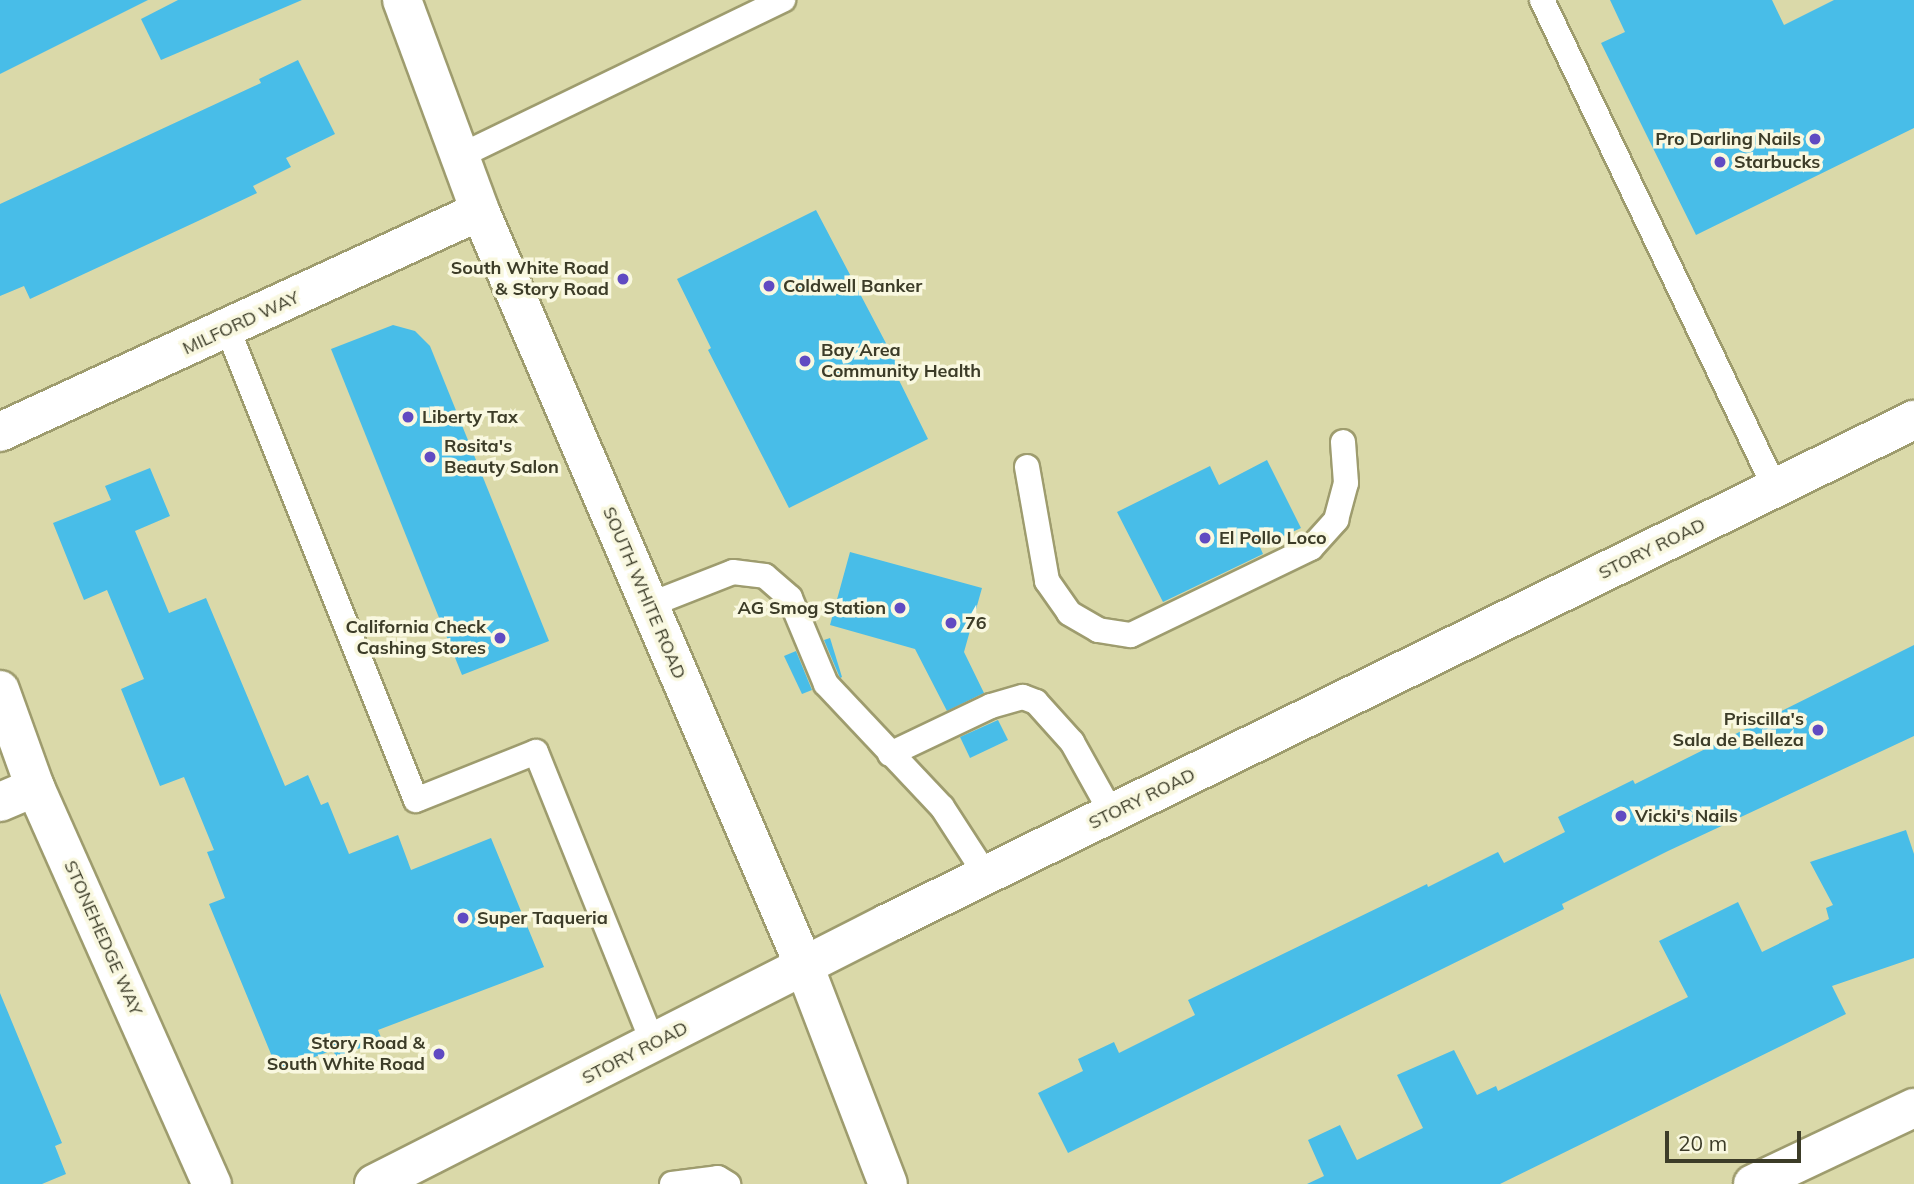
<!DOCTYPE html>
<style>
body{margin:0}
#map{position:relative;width:1914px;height:1184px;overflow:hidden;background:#dad9a9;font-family:Mulish,sans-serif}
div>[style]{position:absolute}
.building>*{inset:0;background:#48bde8}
.roads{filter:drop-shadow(2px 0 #9e9c6e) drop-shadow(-2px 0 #9e9c6e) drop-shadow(0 2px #9e9c6e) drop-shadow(0 -2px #9e9c6e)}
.lane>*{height:24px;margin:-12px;padding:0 12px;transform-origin:12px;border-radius:12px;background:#fff}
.street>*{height:38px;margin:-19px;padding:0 19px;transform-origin:19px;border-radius:19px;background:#fff}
.secondary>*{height:38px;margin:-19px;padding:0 19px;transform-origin:19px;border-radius:19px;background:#fff}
.dots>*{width:19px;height:19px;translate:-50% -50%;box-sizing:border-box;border:4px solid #f9f8e0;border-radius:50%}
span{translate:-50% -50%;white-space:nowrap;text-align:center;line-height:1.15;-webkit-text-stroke:7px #f9f8e0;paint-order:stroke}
.poi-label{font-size:18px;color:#3c3c28;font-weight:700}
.right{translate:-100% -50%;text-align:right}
.left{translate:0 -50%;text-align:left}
.street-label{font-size:18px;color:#3c3c28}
.scale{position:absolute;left:1665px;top:1131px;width:136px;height:32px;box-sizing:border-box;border:4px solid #3c3c28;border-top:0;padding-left:9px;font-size:21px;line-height:24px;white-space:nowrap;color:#3c3c28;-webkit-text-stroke:5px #f9f8e0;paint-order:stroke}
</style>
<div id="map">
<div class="building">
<div style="clip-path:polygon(0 0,148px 0,0 74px)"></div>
<div style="clip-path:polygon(178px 0,302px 0,161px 60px,141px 19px)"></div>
<div style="clip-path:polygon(1610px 0,1772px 0,1784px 25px,1834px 0,1914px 0,1914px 128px,1696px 235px,1601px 43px,1625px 32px)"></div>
<div style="clip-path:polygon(298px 60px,335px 134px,286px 158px,291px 167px,253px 186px,257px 193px,198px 221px,30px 299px,24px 286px,0 296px,0 204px,261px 83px,259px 79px)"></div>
<div style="clip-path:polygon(816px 210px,899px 368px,894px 370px,928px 439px,789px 508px,708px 350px,711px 348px,677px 279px)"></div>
<div style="clip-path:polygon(393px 325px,415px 331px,430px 346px,549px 641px,462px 675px,331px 349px)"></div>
<div style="clip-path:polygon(1267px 460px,1301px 528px,1260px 547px,1263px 554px,1163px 602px,1117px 512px,1210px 466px,1219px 485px)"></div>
<div style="clip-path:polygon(150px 468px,170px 516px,135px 531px,169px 613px,206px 598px,285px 786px,308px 775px,321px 805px,328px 802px,349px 854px,398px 835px,411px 870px,491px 838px,544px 967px,378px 1030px,382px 1040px,336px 1057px,333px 1050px,278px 1071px,209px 904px,225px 898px,207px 852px,214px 850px,184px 777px,160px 786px,121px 689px,144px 679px,107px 590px,84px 600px,53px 523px,111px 500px,105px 486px)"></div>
<div style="clip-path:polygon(850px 552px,982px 588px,964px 652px,984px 693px,947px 711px,915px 649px,830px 625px)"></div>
<div style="clip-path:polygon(830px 638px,842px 677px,840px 678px,824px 640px)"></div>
<div style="clip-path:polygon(1914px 645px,1914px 736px,1668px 851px,1562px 904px,1564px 909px,1068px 1153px,1038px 1093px,1083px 1071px,1078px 1059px,1114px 1042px,1119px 1053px,1195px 1015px,1188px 1000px,1427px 884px,1428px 887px,1498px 852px,1504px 863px,1565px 832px,1558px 817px,1633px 780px,1635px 784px)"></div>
<div style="clip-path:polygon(796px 651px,812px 690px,802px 694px,784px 656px)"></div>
<div style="clip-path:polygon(998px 720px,1008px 740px,970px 758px,960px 737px)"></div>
<div style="clip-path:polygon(1906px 830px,1914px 854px,1914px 958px,1832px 986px,1846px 1014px,1500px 1184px,1307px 1184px,1324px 1176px,1308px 1140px,1340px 1125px,1357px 1160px,1423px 1128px,1397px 1075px,1454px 1050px,1477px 1095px,1496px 1086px,1498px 1091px,1688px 997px,1659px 941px,1738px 902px,1762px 952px,1829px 919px,1826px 908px,1833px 905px,1810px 862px)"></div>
<div style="clip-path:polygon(0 993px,62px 1143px,55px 1146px,66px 1174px,42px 1184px,0 1184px)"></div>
</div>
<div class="roads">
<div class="lane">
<div style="left:1542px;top:0;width:541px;rotate:64.48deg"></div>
<div style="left:460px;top:156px;width:359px;rotate:-25.8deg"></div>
<div style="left:228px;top:330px;width:506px;rotate:68.2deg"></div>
<div style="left:416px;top:800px;width:129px;rotate:-21.8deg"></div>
<div style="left:536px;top:752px;width:314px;rotate:68.1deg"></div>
<div style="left:1027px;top:467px;width:116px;rotate:80deg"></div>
<div style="left:1047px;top:581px;width:39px;rotate:55deg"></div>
<div style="left:1069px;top:613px;width:34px;rotate:30deg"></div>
<div style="left:1098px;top:630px;width:33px;rotate:9deg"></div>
<div style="left:1131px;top:635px;width:200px;rotate:-25.8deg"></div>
<div style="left:1311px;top:548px;width:38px;rotate:-48deg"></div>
<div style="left:1336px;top:520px;width:38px;rotate:-75deg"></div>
<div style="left:1346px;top:483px;width:41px;rotate:-94.2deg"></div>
<div style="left:649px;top:605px;width:90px;rotate:-21.4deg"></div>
<div style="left:733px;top:572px;width:32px;rotate:7deg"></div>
<div style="left:765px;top:576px;width:33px;rotate:41deg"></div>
<div style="left:790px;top:598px;width:93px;rotate:67.3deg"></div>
<div style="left:826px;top:684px;width:169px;rotate:46.7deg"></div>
<div style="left:942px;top:807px;width:81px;rotate:57.1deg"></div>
<div style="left:890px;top:754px;width:112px;rotate:-25.4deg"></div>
<div style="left:991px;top:706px;width:33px;rotate:-16deg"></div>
<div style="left:1023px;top:697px;width:14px;rotate:21deg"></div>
<div style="left:1036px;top:702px;width:54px;rotate:48deg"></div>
<div style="left:1072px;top:742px;width:82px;rotate:60.9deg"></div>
<div style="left:672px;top:1184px;width:46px;rotate:-7.4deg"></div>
<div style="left:718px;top:1178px;width:12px;rotate:31deg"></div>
</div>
<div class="street">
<div style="left:0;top:432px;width:528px;rotate:-24.72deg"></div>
<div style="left:0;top:690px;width:103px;rotate:70.2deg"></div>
<div style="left:35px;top:787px;width:435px;rotate:66deg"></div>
<div style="left:0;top:802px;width:38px;rotate:-23deg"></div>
<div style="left:1753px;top:1184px;width:178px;rotate:-25.3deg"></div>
</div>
<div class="secondary">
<div style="left:402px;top:0;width:225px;rotate:69.7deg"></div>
<div style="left:480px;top:211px;width:824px;rotate:66.76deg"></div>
<div style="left:805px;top:968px;width:231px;rotate:69deg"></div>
<div style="left:374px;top:1184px;width:576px;rotate:-26.92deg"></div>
<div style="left:888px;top:923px;width:1143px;rotate:-26.12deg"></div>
</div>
</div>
<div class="dots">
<div style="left:1815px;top:139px;background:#604ac2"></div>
<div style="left:1720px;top:162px;background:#604ac2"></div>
<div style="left:623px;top:279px;background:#604ac2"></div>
<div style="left:769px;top:286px;background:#604ac2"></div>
<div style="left:805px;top:361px;background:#604ac2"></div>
<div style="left:408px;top:417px;background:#604ac2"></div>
<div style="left:430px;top:457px;background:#604ac2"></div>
<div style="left:1205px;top:538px;background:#604ac2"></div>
<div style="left:900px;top:608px;background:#604ac2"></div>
<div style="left:951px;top:623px;background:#604ac2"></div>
<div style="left:500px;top:638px;background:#604ac2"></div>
<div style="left:1818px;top:730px;background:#604ac2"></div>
<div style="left:1621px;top:816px;background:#604ac2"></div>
<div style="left:463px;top:918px;background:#604ac2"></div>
<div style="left:439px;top:1054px;background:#604ac2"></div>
</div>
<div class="poi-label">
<span class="right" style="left:1801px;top:139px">Pro Darling Nails</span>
<span class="left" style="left:1734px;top:162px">Starbucks</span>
<span class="right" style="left:609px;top:279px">South White Road<br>&amp; Story Road</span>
<span class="left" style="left:783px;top:286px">Coldwell Banker</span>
<span class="left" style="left:821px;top:361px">Bay Area<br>Community Health</span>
<span class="left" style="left:422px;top:417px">Liberty Tax</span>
<span class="left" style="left:444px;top:457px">Rosita's<br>Beauty Salon</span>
<span class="left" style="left:1219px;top:538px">El Pollo Loco</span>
<span class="right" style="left:886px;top:608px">AG Smog Station</span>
<span class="left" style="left:965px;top:623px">76</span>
<span class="right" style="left:486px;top:638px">California Check<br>Cashing Stores</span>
<span class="right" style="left:1804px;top:730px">Priscilla's<br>Sala de Belleza</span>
<span class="left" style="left:1635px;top:816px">Vicki's Nails</span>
<span class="left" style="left:477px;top:918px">Super Taqueria</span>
<span class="right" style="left:425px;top:1054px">Story Road &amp;<br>South White Road</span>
</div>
<div class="street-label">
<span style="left:241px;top:323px;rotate:-25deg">MILFORD WAY</span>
<span style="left:1652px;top:549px;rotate:-26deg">STORY ROAD</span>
<span style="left:644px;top:593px;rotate:67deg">SOUTH WHITE ROAD</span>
<span style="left:1142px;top:799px;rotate:-26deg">STORY ROAD</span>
<span style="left:103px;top:938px;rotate:66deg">STONEHEDGE WAY</span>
<span style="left:635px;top:1053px;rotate:-27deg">STORY ROAD</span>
</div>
<div class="scale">20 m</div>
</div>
